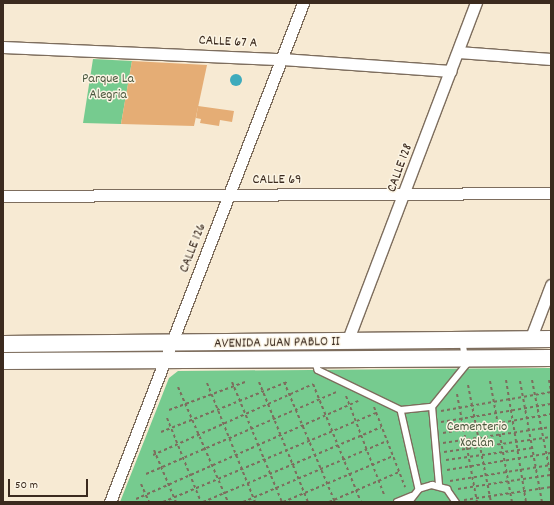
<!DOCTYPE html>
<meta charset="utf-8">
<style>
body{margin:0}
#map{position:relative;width:554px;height:505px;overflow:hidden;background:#f7ead3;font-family:Dekko,sans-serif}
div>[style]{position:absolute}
.green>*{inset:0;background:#76cb8f}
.water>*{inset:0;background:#3eabbc}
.round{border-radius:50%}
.building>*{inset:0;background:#e5ad75}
.path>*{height:2px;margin-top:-1px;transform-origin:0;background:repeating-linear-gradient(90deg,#7d6d5d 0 3px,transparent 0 6px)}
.roads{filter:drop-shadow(1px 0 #7d6d5d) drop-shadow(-1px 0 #7d6d5d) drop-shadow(0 1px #7d6d5d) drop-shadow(0 -1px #7d6d5d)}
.service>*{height:5.5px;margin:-2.75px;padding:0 2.75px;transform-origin:2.75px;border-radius:2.75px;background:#fff}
.minor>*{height:11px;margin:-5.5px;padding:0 5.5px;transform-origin:5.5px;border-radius:5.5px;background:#fff}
.secondary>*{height:16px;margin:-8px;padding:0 8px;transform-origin:8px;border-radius:8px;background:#fff}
span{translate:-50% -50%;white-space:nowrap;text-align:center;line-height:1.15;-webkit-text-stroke:3px #fcf5e5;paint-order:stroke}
.street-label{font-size:14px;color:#3b2a1e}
.park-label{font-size:14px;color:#4d5a40}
.frame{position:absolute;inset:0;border:4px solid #3b2a1e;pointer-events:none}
.scale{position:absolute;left:8px;top:479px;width:80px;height:18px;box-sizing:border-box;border:2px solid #3b2a1e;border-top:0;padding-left:5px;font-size:12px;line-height:14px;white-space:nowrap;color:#3b2a1e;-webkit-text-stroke:3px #fcf5e5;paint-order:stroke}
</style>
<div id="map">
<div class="green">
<div style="clip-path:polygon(93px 59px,132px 61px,121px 124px,83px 123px)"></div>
<div style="clip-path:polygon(551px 368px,551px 502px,120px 502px,169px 378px,178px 371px)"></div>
</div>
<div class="water">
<div class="round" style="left:230px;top:74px;width:12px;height:12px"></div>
</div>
<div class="building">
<div style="clip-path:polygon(132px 61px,207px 65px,194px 126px,121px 124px)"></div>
<div style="clip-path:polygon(198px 106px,234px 111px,232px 122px,220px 120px,219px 126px,200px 123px,201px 119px,196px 118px)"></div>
</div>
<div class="path">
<div style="left:506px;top:380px;width:124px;rotate:80.7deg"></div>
<div style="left:532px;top:380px;width:100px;rotate:79deg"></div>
<div style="left:549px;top:380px;width:11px;rotate:80deg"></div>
<div style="left:490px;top:381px;width:123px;rotate:79.7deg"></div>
<div style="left:520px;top:381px;width:123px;rotate:79.7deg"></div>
<div style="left:232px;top:382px;width:130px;rotate:67.4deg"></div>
<div style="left:259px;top:382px;width:130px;rotate:67.8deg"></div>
<div style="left:284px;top:382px;width:130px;rotate:67deg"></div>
<div style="left:207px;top:383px;width:128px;rotate:68deg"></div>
<div style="left:468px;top:385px;width:119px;rotate:78.9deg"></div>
<div style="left:178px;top:387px;width:125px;rotate:66.5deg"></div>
<div style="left:457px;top:394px;width:110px;rotate:79.5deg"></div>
<div style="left:346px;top:396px;width:108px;rotate:68.9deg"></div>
<div style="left:374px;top:407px;width:86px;rotate:68.8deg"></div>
<div style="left:169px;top:410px;width:81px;rotate:-20.2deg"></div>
<div style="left:441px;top:411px;width:112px;rotate:-9.8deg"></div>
<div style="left:167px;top:418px;width:91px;rotate:68deg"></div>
<div style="left:441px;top:422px;width:111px;rotate:-9.3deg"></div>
<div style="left:161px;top:432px;width:136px;rotate:-21.6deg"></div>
<div style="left:443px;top:433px;width:110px;rotate:-10deg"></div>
<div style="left:443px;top:443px;width:109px;rotate:-8.4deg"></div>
<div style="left:154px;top:450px;width:56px;rotate:67.1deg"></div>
<div style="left:444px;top:452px;width:108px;rotate:-8deg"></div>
<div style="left:153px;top:455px;width:175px;rotate:-23.9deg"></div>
<div style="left:313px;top:384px;width:127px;rotate:67.9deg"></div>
<div style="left:446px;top:460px;width:87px;rotate:-7.9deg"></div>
<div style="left:447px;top:470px;width:105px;rotate:-9.3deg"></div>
<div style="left:146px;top:474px;width:207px;rotate:-23.3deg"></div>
<div style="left:450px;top:481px;width:102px;rotate:-9deg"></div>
<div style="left:141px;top:484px;width:20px;rotate:66deg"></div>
<div style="left:458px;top:489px;width:93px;rotate:-8.7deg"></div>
<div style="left:136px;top:499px;width:243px;rotate:-23.8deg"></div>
<div style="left:464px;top:500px;width:88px;rotate:-8.5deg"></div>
<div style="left:163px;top:502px;width:231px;rotate:-22.7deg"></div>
<div style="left:203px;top:502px;width:193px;rotate:-22.8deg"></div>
<div style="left:243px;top:502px;width:156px;rotate:-23deg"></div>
<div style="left:283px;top:502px;width:119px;rotate:-22.7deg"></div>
<div style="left:329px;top:502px;width:76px;rotate:-23.2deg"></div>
<div style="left:550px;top:502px;width:1px"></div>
</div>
<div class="roads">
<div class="service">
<div style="left:315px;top:360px;width:10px;rotate:73deg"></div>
<div style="left:318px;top:370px;width:92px;rotate:25.7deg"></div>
<div style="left:401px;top:410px;width:81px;rotate:77.2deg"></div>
<div style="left:401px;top:410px;width:31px;rotate:-6deg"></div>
<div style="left:439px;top:485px;width:78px;rotate:-95.1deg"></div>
<div style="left:432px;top:407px;width:54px;rotate:-51deg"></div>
<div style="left:466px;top:365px;width:24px;rotate:-99deg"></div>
<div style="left:397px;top:502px;width:16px;rotate:-22deg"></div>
<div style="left:409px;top:502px;width:16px;rotate:-52deg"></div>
<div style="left:419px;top:489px;width:14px;rotate:-17deg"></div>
<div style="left:432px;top:485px;width:16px;rotate:15deg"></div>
<div style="left:447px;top:489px;width:16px;rotate:55deg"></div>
</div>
<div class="minor">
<div style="left:3px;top:47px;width:279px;rotate:2.5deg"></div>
<div style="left:282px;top:59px;width:169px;rotate:4.1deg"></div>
<div style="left:458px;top:52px;width:93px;rotate:4.3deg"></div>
<div style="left:3px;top:196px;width:548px;rotate:-0.31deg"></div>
<div style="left:530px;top:340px;width:59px;rotate:-69.1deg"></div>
<div style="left:347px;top:342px;width:363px;rotate:-69.2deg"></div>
<div style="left:110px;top:502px;width:535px;rotate:-68.85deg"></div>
</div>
<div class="secondary">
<div style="left:3px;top:344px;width:548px;rotate:-0.52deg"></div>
<div style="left:3px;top:361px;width:548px;rotate:-0.31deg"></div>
</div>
</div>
<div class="street-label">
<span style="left:228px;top:42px;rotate:3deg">CALLE 67 A</span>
<span style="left:400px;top:168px;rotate:-70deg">CALLE 128</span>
<span style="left:277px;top:180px">CALLE 69</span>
<span style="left:193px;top:248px;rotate:-69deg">CALLE 126</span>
<span style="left:277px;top:343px;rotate:-1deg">AVENIDA JUAN PABLO II</span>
</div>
<div class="park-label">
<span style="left:108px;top:87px">Parque La<br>Alegria</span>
<span style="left:477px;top:435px">Cementerio<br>Xoclán</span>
</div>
<div class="frame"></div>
<div class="scale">50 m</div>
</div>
